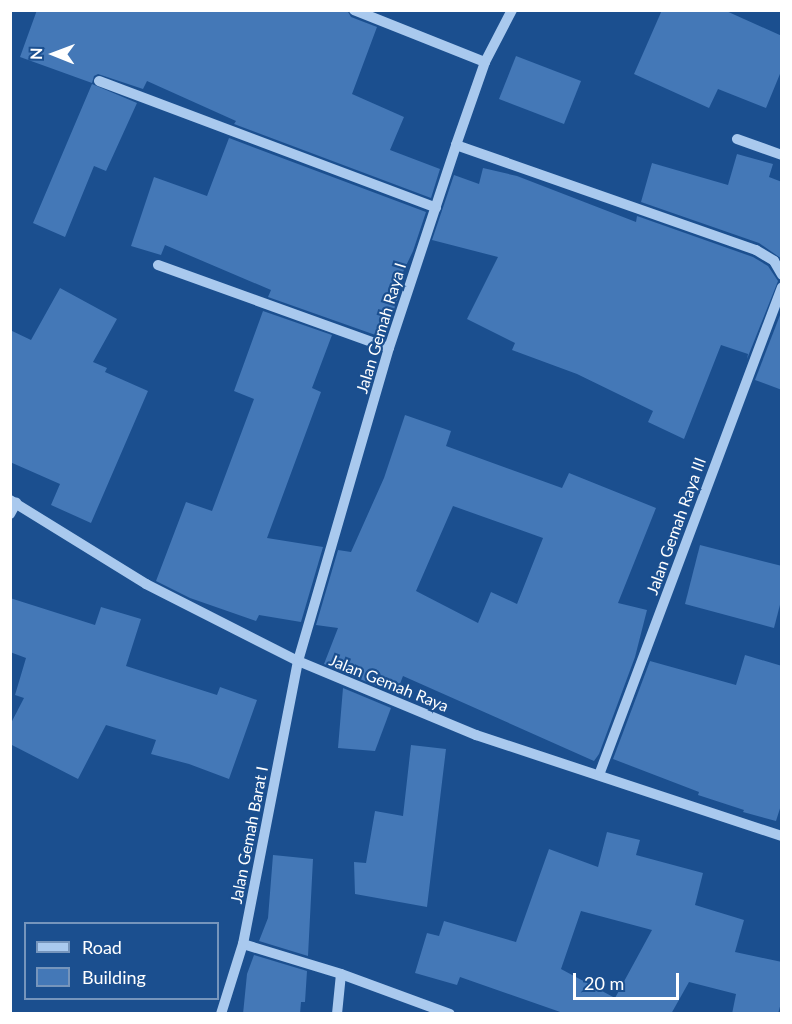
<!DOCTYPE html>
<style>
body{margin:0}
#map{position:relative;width:792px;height:1024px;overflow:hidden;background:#1b4f8f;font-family:Lato,sans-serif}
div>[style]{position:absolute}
.building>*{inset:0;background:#4478b7}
.minor>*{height:10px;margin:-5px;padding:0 5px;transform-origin:5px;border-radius:5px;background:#a9c9ee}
span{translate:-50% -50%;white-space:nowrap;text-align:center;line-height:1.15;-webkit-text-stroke:4.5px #1b4f8f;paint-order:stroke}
.street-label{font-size:16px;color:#fff}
.frame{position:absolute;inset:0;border:12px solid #fff;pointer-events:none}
.legend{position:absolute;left:24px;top:922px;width:195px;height:78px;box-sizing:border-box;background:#1b4f8f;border:2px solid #7695bc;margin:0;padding:8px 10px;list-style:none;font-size:18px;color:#fff}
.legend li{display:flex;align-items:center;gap:12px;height:30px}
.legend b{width:30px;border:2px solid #7695bc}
.north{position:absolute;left:24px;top:24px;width:60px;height:60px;-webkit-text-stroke:4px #1b4f8f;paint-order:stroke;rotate:271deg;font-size:16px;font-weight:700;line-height:24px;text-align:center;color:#fff}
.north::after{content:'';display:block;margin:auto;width:21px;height:27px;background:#fff;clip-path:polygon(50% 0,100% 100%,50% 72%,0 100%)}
.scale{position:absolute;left:573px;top:973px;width:106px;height:27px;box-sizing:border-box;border:3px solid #fff;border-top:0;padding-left:8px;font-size:18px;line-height:21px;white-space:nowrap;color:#fff;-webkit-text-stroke:4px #1b4f8f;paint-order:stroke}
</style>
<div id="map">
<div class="building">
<div style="clip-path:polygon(37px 10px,347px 10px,351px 17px,377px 27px,352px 94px,404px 117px,390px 150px,440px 169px,431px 198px,234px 124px,236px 121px,147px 81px,143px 89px,98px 74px,94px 76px,92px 83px,20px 57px)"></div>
<div style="clip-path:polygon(662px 10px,724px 10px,782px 36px,782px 69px,766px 108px,718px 89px,709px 108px,634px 74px)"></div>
<div style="clip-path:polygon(516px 56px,581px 81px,564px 124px,499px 99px)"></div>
<div style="clip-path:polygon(92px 84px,137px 103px,106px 171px,94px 166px,65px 237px,33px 223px)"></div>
<div style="clip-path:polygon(229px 138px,426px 212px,413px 251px,393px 293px,399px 295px,384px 338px,268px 297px,271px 290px,165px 245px,161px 255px,131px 246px,154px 177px,207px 196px)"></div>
<div style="clip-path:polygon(737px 154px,773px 164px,769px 177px,782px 182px,782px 259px,759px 243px,641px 202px,652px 163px,728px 185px)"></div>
<div style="clip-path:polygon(483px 168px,517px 176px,636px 222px,637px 216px,753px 257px,768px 266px,778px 281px,747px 359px,748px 354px,721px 345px,684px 439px,648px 422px,653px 411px,577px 374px,512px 350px,515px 343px,467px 319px,498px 257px,432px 240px,454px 175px,479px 184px)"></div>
<div style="clip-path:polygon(60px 288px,117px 319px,93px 362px,107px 368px,105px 372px,148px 391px,91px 523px,51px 505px,60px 484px,10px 462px,10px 330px,31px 340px)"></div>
<div style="clip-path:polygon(782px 310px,782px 390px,755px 380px)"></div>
<div style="clip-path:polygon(263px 311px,332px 335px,312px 388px,321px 392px,267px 538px,323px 547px,301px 622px,259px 615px,256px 621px,190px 598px,156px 581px,186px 502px,212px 511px,254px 399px,234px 391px)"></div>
<div style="clip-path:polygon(evenodd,405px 415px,451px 431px,446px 446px,562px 488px,569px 473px,656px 508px,618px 603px,647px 610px,635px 657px,599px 754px,594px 761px,403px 676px,396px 694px,324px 664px,338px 628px,316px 625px,338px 550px,351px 552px,384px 478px,405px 415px,453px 506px,543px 538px,517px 604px,491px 592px,478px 623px,416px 591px,453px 506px)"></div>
<div style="clip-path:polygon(700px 545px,782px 566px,782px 597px,774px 628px,685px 604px)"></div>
<div style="clip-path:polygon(10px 598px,95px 625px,101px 607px,141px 619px,126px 666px,217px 695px,220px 687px,257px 700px,229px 779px,189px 764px,151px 754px,156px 740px,106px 725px,78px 779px,10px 744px,10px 725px,24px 698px,15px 695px,26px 658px,10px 652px)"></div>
<div style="clip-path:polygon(745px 655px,782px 666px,782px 802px,776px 821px,743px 812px,744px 810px,698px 795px,699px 792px,613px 759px,650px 661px,736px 685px)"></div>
<div style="clip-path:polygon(343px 688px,391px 708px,375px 751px,338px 748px)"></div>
<div style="clip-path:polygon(411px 745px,446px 749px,427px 907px,355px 894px,354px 862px,366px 863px,375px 811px,403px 816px)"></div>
<div style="clip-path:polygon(evenodd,607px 832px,640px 840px,636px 855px,703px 873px,695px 905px,744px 920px,735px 952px,782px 962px,782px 999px,778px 1014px,732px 1014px,736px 994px,689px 982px,671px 1014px,566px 1014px,460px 977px,457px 985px,415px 973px,427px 933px,439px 936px,444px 921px,516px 942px,549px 849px,598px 867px,607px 832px,581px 911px,652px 930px,615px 998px,561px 969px,581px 911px)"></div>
<div style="clip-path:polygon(273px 855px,313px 859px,308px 956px,259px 941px,268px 918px)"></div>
<div style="clip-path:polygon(254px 955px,307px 971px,305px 1002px,301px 1002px,300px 1014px,243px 1014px,247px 974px)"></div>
</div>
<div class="minor">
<div style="left:354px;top:10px;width:141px;rotate:21.7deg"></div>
<div style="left:99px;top:81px;width:360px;rotate:20.6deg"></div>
<div style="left:737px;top:139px;width:48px;rotate:19.6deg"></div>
<div style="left:456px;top:145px;width:318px;rotate:19.3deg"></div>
<div style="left:756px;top:250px;width:21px;rotate:31deg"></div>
<div style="left:774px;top:261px;width:16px;rotate:60deg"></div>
<div style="left:158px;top:265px;width:245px;rotate:19.8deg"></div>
<div style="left:10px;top:500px;width:160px;rotate:31.7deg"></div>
<div style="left:146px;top:584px;width:170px;rotate:26.9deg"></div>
<div style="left:298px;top:661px;width:193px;rotate:22.6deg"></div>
<div style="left:476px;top:735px;width:322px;rotate:18.3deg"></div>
<div style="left:10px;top:514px;width:13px;rotate:-61deg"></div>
<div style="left:599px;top:775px;width:521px;rotate:-69.44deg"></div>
<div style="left:243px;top:944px;width:102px;rotate:17deg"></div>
<div style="left:341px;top:974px;width:116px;rotate:20.2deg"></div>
<div style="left:221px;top:1014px;width:73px;rotate:-72.6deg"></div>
<div style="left:243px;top:944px;width:288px;rotate:-79deg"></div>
<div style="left:298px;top:661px;width:326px;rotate:-73.8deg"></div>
<div style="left:389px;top:348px;width:214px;rotate:-71.7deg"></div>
<div style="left:456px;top:145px;width:88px;rotate:-70.7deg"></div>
<div style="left:485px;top:62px;width:59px;rotate:-62.6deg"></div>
<div style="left:337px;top:1014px;width:40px;rotate:-84.3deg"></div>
</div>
<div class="street-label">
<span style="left:381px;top:328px;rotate:-73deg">Jalan Gemah Raya I</span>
<span style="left:676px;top:526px;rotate:-70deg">Jalan Gemah Raya III</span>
<span style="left:389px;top:683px;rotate:22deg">Jalan Gemah Raya</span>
<span style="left:249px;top:835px;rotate:-79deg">Jalan Gemah Barat I</span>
</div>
<div class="frame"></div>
<ul class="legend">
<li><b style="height:8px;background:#a9c9ee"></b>Road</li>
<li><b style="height:16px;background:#4478b7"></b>Building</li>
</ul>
<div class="north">N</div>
<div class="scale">20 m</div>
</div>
